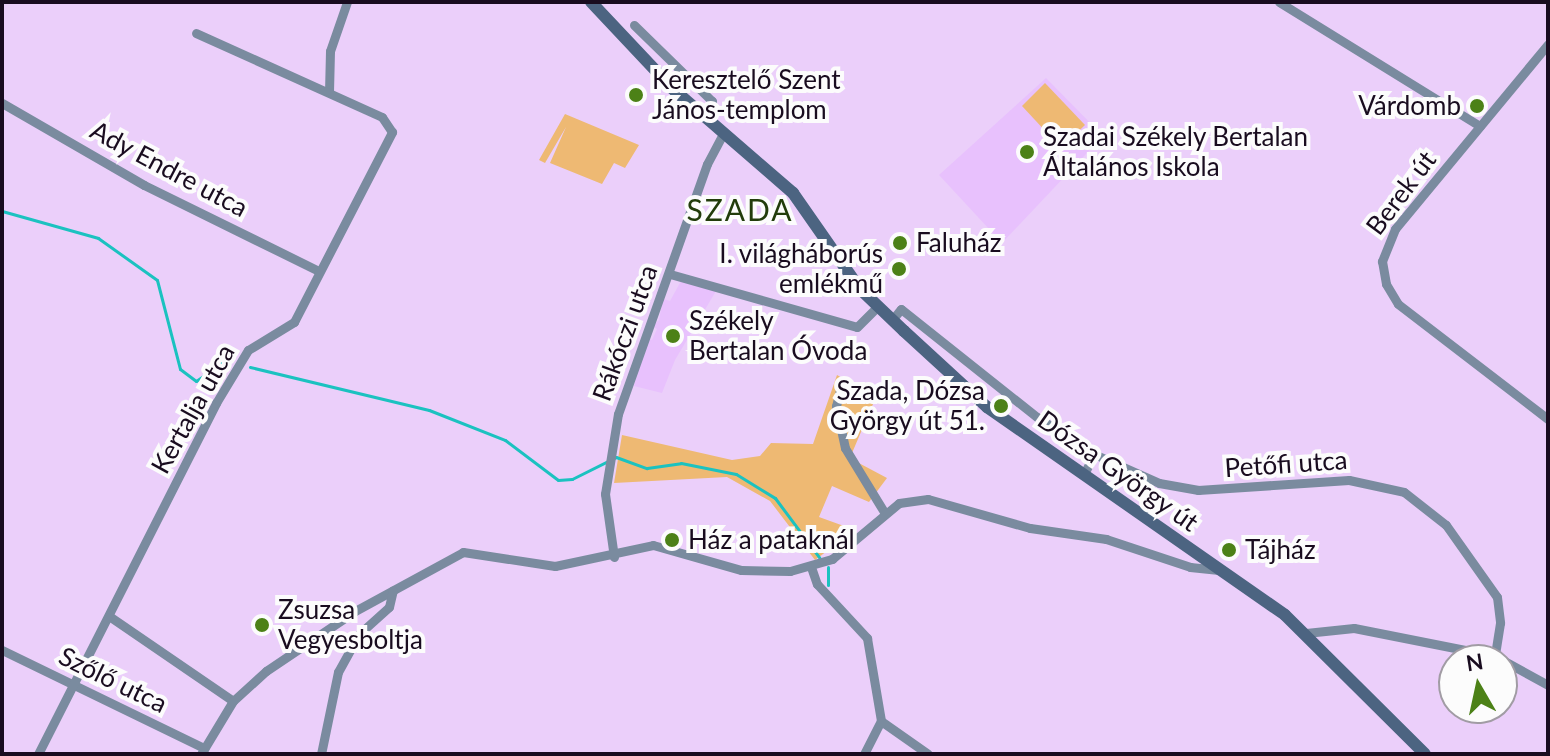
<!DOCTYPE html>
<meta charset="utf-8">
<style>
body{margin:0}
#map{position:relative;width:1550px;height:756px;overflow:hidden;background:#ebcffa;font-family:Lato,sans-serif}
div>[style]{position:absolute}
.built>*{inset:0;background:#e8c1fd}
.green>*{inset:0;background:#eeb973}
.stream>*{height:3px;margin:-1.5px;padding:0 1.5px;transform-origin:1.5px;border-radius:1.5px;background:#1bc2c0}
.street>*{height:9px;margin:-4.5px;padding:0 4.5px;transform-origin:4.5px;border-radius:4.5px;background:#7a8b9f}
.secondary>*{height:12px;margin:-6px;padding:0 6px;transform-origin:6px;border-radius:6px;background:#4c6481}
.dots>*{width:22px;height:22px;translate:-50% -50%;box-sizing:border-box;border:4px solid #fcfcfc;border-radius:50%}
span{translate:-50% -50%;white-space:nowrap;text-align:center;line-height:1.15;-webkit-text-stroke:8px #fcfcfc;paint-order:stroke}
.poi-label{font-size:26px;color:#190c1f}
.left{translate:0 -50%;text-align:left}
.right{translate:-100% -50%;text-align:right}
.street-label{font-size:26px;color:#190c1f}
.quarter-label{font-size:30px;color:#223c0b;letter-spacing:2px}
.frame{position:absolute;inset:0;border:4px solid #190c1f;pointer-events:none}
.north{position:absolute;left:1438px;top:644px;width:80px;height:80px;box-sizing:border-box;background:#fcfcfc;border:2px solid #a19ca4;border-radius:50%;rotate:351deg;font-size:22px;font-weight:700;line-height:32px;text-align:center;color:#190c1f}
.north::after{content:'';display:block;margin:auto;width:28px;height:36px;background:#4c8117;clip-path:polygon(50% 0,100% 100%,50% 72%,0 100%)}
</style>
<div id="map">
<div class="built">
<div style="clip-path:polygon(1046px 78px,1103px 136px,1002px 243px,939px 175px)"></div>
<div style="clip-path:polygon(681px 281px,716px 291px,675px 360px,662px 393px,634px 386px,647px 338px,652px 340px,657px 329px,652px 326px,659px 320px,663px 299px,670px 301px)"></div>
</div>
<div class="green">
<div style="clip-path:polygon(1045px 83px,1085px 125px,1061px 148px,1022px 106px)"></div>
<div style="clip-path:polygon(565px 114px,639px 145px,625px 168px,614px 163px,602px 184px,550px 163px,566px 127px,545px 163px,539px 160px)"></div>
<div style="clip-path:polygon(837px 375px,876px 397px,852px 453px,855px 461px,887px 478px,869px 502px,832px 486px,819px 517px,855px 530px,815px 560px,770px 501px,727px 477px,614px 483px,622px 435px,732px 460px,760px 456px,771px 443px,813px 444px)"></div>
</div>
<div class="stream">
<div style="left:2px;top:211px;width:100px;rotate:15.7deg"></div>
<div style="left:98px;top:238px;width:72px;rotate:35.4deg"></div>
<div style="left:157px;top:280px;width:92px;rotate:75.5deg"></div>
<div style="left:180px;top:369px;width:20px;rotate:37deg"></div>
<div style="left:196px;top:381px;width:35px;rotate:-35deg"></div>
<div style="left:250px;top:367px;width:184px;rotate:13.5deg"></div>
<div style="left:429px;top:410px;width:82px;rotate:21.5deg"></div>
<div style="left:505px;top:440px;width:66px;rotate:37deg"></div>
<div style="left:558px;top:480px;width:14px;rotate:-4deg"></div>
<div style="left:572px;top:479px;width:49px;rotate:-26.6deg"></div>
<div style="left:616px;top:457px;width:33px;rotate:20deg"></div>
<div style="left:647px;top:468px;width:34px;rotate:-8deg"></div>
<div style="left:681px;top:463px;width:56px;rotate:11.3deg"></div>
<div style="left:736px;top:474px;width:46px;rotate:31.6deg"></div>
<div style="left:775px;top:498px;width:74px;rotate:53.3deg"></div>
<div style="left:828px;top:567px;width:18px;rotate:90deg"></div>
</div>
<div class="street">
<div style="left:1279px;top:2px;width:236px;rotate:31.7deg"></div>
<div style="left:634px;top:25px;width:109px;rotate:44.3deg"></div>
<div style="left:712px;top:101px;width:19px;rotate:102deg"></div>
<div style="left:1548px;top:44px;width:240px;rotate:129.6deg"></div>
<div style="left:1395px;top:229px;width:35px;rotate:112deg"></div>
<div style="left:1382px;top:261px;width:23px;rotate:80deg"></div>
<div style="left:1386px;top:284px;width:23px;rotate:59deg"></div>
<div style="left:1398px;top:304px;width:189px;rotate:37.5deg"></div>
<div style="left:329px;top:92px;width:41px;rotate:-88.6deg"></div>
<div style="left:330px;top:51px;width:52px;rotate:-70.9deg"></div>
<div style="left:2px;top:103px;width:164px;rotate:30deg"></div>
<div style="left:144px;top:185px;width:193px;rotate:26.2deg"></div>
<div style="left:670px;top:274px;width:194px;rotate:15.8deg"></div>
<div style="left:857px;top:327px;width:28px;rotate:-45deg"></div>
<div style="left:892px;top:320px;width:14px;rotate:-51deg"></div>
<div style="left:901px;top:309px;width:174px;rotate:38.5deg"></div>
<div style="left:1037px;top:417px;width:68px;rotate:33deg"></div>
<div style="left:842px;top:382px;width:25px;rotate:104deg"></div>
<div style="left:836px;top:406px;width:43px;rotate:77.9deg"></div>
<div style="left:845px;top:448px;width:75px;rotate:58.6deg"></div>
<div style="left:1084px;top:474px;width:22px;rotate:-63deg"></div>
<div style="left:1094px;top:454px;width:71px;rotate:24deg"></div>
<div style="left:1159px;top:483px;width:40px;rotate:10deg"></div>
<div style="left:1198px;top:490px;width:151px;rotate:-3.8deg"></div>
<div style="left:1349px;top:480px;width:56px;rotate:12.3deg"></div>
<div style="left:1404px;top:492px;width:53px;rotate:38.2deg"></div>
<div style="left:1446px;top:525px;width:88px;rotate:54.7deg"></div>
<div style="left:1497px;top:597px;width:26px;rotate:83deg"></div>
<div style="left:1500px;top:623px;width:33px;rotate:99deg"></div>
<div style="left:614px;top:557px;width:64px;rotate:-98.1deg"></div>
<div style="left:605px;top:494px;width:81px;rotate:-80.8deg"></div>
<div style="left:618px;top:414px;width:265px;rotate:-70.4deg"></div>
<div style="left:707px;top:164px;width:36px;rotate:-62deg"></div>
<div style="left:811px;top:567px;width:18px;rotate:71deg"></div>
<div style="left:817px;top:584px;width:74px;rotate:47.2deg"></div>
<div style="left:867px;top:638px;width:84px;rotate:80.4deg"></div>
<div style="left:881px;top:721px;width:57px;rotate:35.1deg"></div>
<div style="left:109px;top:616px;width:150px;rotate:34.4deg"></div>
<div style="left:1306px;top:633px;width:48px;rotate:-5.9deg"></div>
<div style="left:1354px;top:628px;width:144px;rotate:11.2deg"></div>
<div style="left:1495px;top:656px;width:60px;rotate:28.7deg"></div>
<div style="left:2px;top:650px;width:225px;rotate:25.9deg"></div>
<div style="left:38px;top:754px;width:394px;rotate:-63.1deg"></div>
<div style="left:216px;top:403px;width:62px;rotate:-58.9deg"></div>
<div style="left:248px;top:350px;width:54px;rotate:-31.3deg"></div>
<div style="left:294px;top:322px;width:214px;rotate:-62.7deg"></div>
<div style="left:392px;top:132px;width:18px;rotate:-124deg"></div>
<div style="left:382px;top:117px;width:204px;rotate:-155.7deg"></div>
<div style="left:201px;top:754px;width:62px;rotate:-58.9deg"></div>
<div style="left:233px;top:701px;width:45px;rotate:-42.3deg"></div>
<div style="left:266px;top:671px;width:107px;rotate:-34deg"></div>
<div style="left:355px;top:611px;width:123px;rotate:-28.6deg"></div>
<div style="left:463px;top:552px;width:93px;rotate:8.7deg"></div>
<div style="left:555px;top:566px;width:100px;rotate:-12.1deg"></div>
<div style="left:653px;top:545px;width:91px;rotate:15.9deg"></div>
<div style="left:741px;top:570px;width:49px;rotate:1.2deg"></div>
<div style="left:790px;top:571px;width:44px;rotate:-15.9deg"></div>
<div style="left:832px;top:559px;width:87px;rotate:-39.9deg"></div>
<div style="left:899px;top:503px;width:29px;rotate:-8deg"></div>
<div style="left:928px;top:499px;width:106px;rotate:15.9deg"></div>
<div style="left:1030px;top:528px;width:77px;rotate:8.2deg"></div>
<div style="left:1106px;top:539px;width:89px;rotate:18.4deg"></div>
<div style="left:1190px;top:567px;width:29px;rotate:6deg"></div>
<div style="left:321px;top:754px;width:84px;rotate:-78.3deg"></div>
<div style="left:338px;top:672px;width:43px;rotate:-61.1deg"></div>
<div style="left:359px;top:634px;width:40px;rotate:-42deg"></div>
<div style="left:389px;top:607px;width:17px;rotate:-77deg"></div>
<div style="left:864px;top:754px;width:37px;rotate:-63deg"></div>
</div>
<div class="secondary">
<div style="left:591px;top:2px;width:120px;rotate:46.7deg"></div>
<div style="left:673px;top:89px;width:159px;rotate:40.9deg"></div>
<div style="left:793px;top:193px;width:117px;rotate:55.1deg"></div>
<div style="left:860px;top:289px;width:61px;rotate:43.7deg"></div>
<div style="left:904px;top:331px;width:113px;rotate:42.5deg"></div>
<div style="left:987px;top:407px;width:363px;rotate:34.9deg"></div>
<div style="left:1285px;top:615px;width:197px;rotate:44.8deg"></div>
</div>
<div class="dots">
<div style="left:636px;top:95px;background:#4c8117"></div>
<div style="left:1477px;top:106px;background:#4c8117"></div>
<div style="left:1027px;top:152px;background:#4c8117"></div>
<div style="left:900px;top:243px;background:#4c8117"></div>
<div style="left:899px;top:269px;background:#4c8117"></div>
<div style="left:673px;top:336px;background:#4c8117"></div>
<div style="left:1001px;top:406px;background:#4c8117"></div>
<div style="left:672px;top:540px;background:#4c8117"></div>
<div style="left:1229px;top:550px;background:#4c8117"></div>
<div style="left:262px;top:625px;background:#4c8117"></div>
</div>
<div class="poi-label">
<span class="left" style="left:652px;top:95px">Keresztelő Szent<br>János-templom</span>
<span class="right" style="left:1461px;top:106px">Várdomb</span>
<span class="left" style="left:1043px;top:152px">Szadai Székely Bertalan<br>Általános Iskola</span>
<span class="left" style="left:916px;top:243px">Faluház</span>
<span class="right" style="left:883px;top:269px">I. világháborús<br>emlékmű</span>
<span class="left" style="left:689px;top:336px">Székely<br>Bertalan Óvoda</span>
<span class="right" style="left:985px;top:406px">Szada, Dózsa<br>György út 51.</span>
<span class="left" style="left:688px;top:540px">Ház a pataknál</span>
<span class="left" style="left:1245px;top:550px">Tájház</span>
<span class="left" style="left:278px;top:625px">Zsuzsa<br>Vegyesboltja</span>
</div>
<div class="street-label">
<span style="left:169px;top:169px;rotate:28deg">Ady Endre utca</span>
<span style="left:1401px;top:193px;rotate:-53deg">Berek út</span>
<span style="left:625px;top:333px;rotate:-70deg">Rákóczi utca</span>
<span style="left:193px;top:409px;rotate:-61deg">Kertalja utca</span>
<span style="left:1286px;top:464px;rotate:-4deg">Petőfi utca</span>
<span style="left:1118px;top:471px;rotate:35deg">Dózsa György út</span>
<span style="left:113px;top:680px;rotate:26deg">Szőlő utca</span>
</div>
<div class="quarter-label">
<span style="left:740px;top:209px">SZADA</span>
</div>
<div class="frame"></div>
<div class="north">N</div>
</div>
